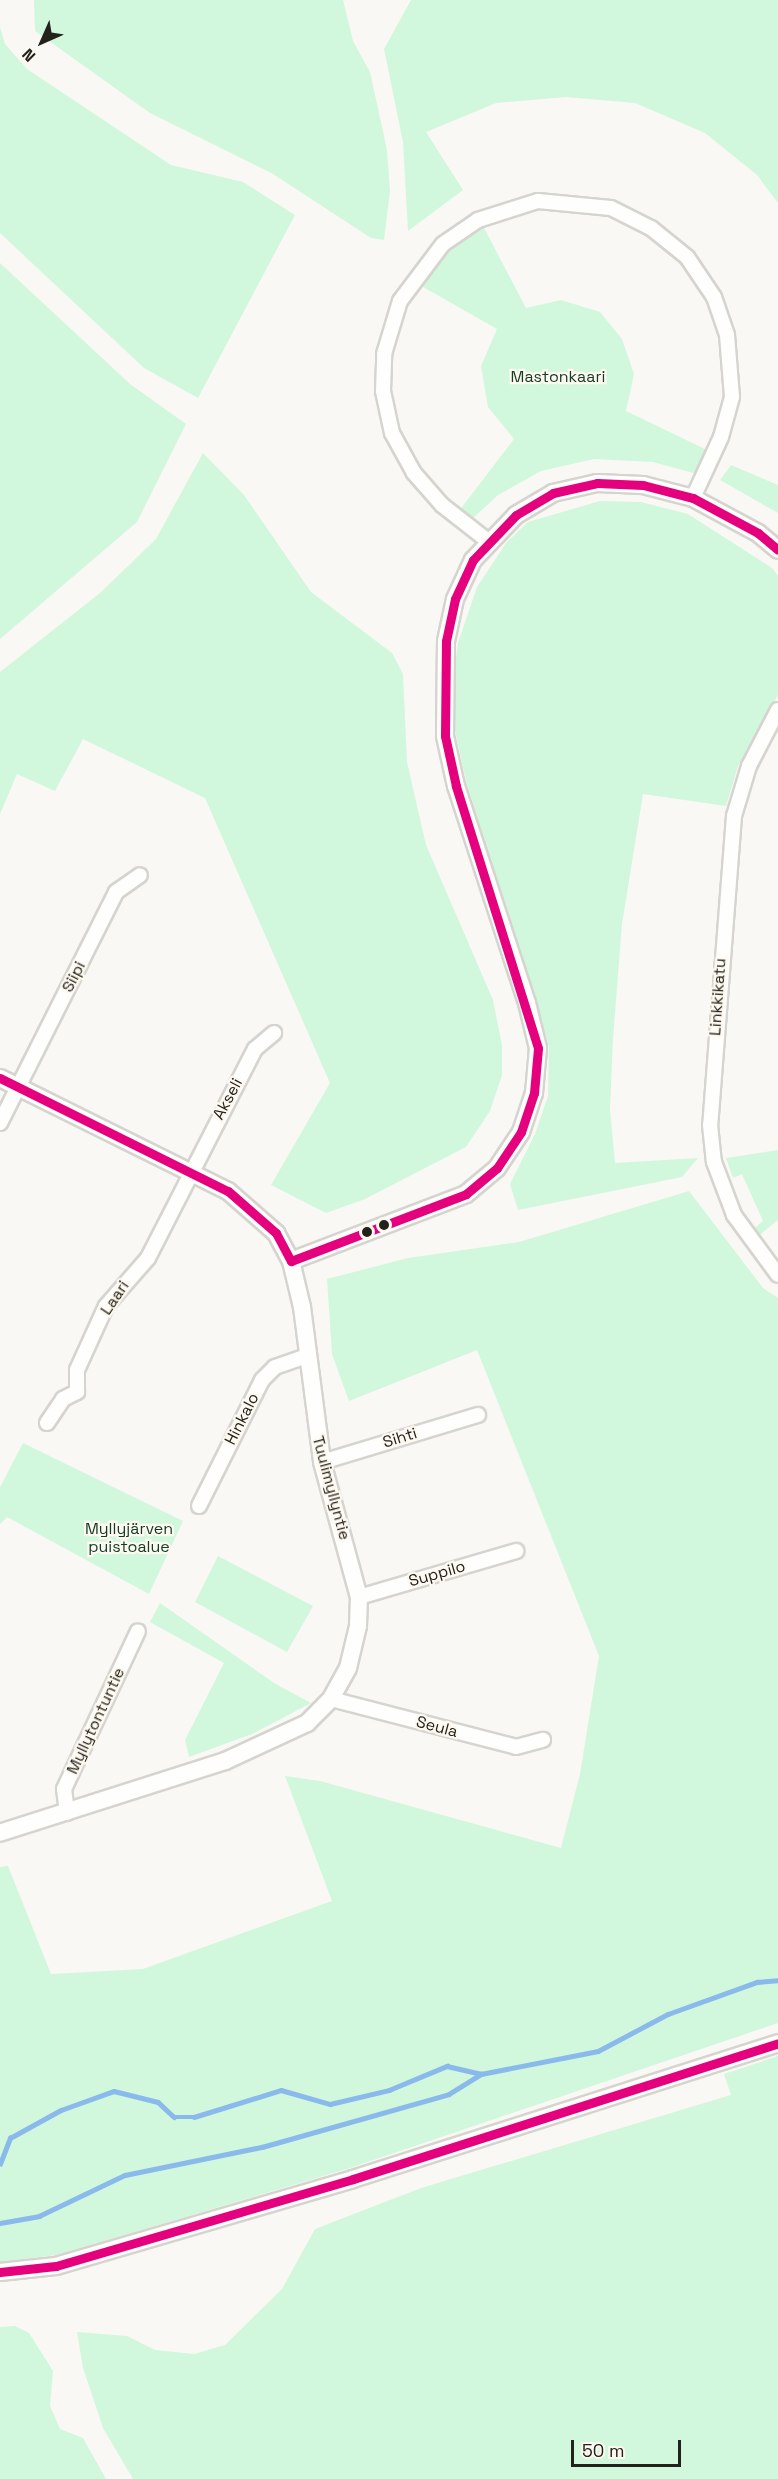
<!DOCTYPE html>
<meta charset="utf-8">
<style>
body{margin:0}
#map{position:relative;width:778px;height:2479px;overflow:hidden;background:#faf8f4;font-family:"Space Grotesk",sans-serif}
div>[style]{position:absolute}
.green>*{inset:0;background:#d1f7dd}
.stream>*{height:4.5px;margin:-2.25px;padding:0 2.25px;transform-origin:2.25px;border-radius:2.25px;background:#8ab9eb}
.roads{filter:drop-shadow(2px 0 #d6d4cf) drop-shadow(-2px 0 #d6d4cf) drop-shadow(0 2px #d6d4cf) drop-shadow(0 -2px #d6d4cf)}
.minor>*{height:14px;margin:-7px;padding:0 7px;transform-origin:7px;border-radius:7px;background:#fefefd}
.tertiary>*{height:16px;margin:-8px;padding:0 8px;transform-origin:8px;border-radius:8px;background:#fefefd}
.bus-1>*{height:9px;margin:-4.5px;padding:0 4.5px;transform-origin:4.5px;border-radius:4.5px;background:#e5007d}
.dots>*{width:16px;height:16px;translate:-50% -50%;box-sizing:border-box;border:3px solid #fef9f0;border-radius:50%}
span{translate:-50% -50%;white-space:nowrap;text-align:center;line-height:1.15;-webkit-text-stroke:4.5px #fef9f0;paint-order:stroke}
.park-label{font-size:16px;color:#0f3c25}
.street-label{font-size:16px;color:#23211b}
.north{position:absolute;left:12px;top:12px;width:60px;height:60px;-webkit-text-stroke:4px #fef9f0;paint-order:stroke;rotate:225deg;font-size:16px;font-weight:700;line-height:24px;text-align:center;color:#23211b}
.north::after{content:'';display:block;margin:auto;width:21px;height:27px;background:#23211b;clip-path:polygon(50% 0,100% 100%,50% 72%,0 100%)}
.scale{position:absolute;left:571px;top:2440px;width:110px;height:27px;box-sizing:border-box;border:3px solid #23211b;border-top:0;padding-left:8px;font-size:18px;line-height:21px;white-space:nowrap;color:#23211b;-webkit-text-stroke:4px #fef9f0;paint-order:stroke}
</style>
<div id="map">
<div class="green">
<div style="clip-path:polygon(34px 0,343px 0,353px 41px,370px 72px,387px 150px,390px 191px,384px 240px,371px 238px,273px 174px,150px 113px,35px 31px)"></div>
<div style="clip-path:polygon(411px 0,778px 0,778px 203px,757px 175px,705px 133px,635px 103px,566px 97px,496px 103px,426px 132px,463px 190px,408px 231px,403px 142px,384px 49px)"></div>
<div style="clip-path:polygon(0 27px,5px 44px,27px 69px,171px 165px,243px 182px,295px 215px,198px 398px,144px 368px,0 233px)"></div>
<div style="clip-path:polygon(483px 226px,526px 308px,561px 300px,600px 312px,622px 339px,634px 374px,626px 411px,707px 450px,697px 474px,653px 462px,594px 459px,541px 471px,498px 495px,472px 519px,459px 511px,514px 439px,488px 407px,481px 366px,497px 329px,418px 284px,443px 254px)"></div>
<div style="clip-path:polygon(0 263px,130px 384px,186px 424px,137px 522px,0 639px)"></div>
<div style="clip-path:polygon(203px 453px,244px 495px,311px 592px,392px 653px,403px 674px,407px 762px,426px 845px,493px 1000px,502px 1045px,502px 1075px,490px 1111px,466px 1147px,365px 1199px,326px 1213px,271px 1185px,330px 1083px,205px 798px,83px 739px,55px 791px,17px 774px,0 814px,0 672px,100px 593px,156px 539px)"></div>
<div style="clip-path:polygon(731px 465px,778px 485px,778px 513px,720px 480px)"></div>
<div style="clip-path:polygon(600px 501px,641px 502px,688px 514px,772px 568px,778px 576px,778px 695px,738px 766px,726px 806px,643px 794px,622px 924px,613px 1039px,610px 1109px,615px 1163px,698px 1158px,682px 1177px,518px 1210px,510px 1184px,535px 1134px,548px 1096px,549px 1046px,466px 781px,455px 731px,453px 680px,458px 643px,477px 587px,506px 543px,528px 522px)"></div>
<div style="clip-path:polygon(778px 1150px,778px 1220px,756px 1238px,751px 1231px,763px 1221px,742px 1174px,733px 1178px,726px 1158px)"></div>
<div style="clip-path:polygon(689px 1191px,763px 1288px,778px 1298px,778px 2023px,347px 2169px,56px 2255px,0 2262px,0 1867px,8px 1866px,51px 1974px,143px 1969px,332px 1901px,285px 1776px,320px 1781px,561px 1848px,580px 1774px,599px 1656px,477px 1350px,349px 1401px,332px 1354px,327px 1279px,408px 1258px,519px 1242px)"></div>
<div style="clip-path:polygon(23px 1443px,183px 1521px,149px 1594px,7px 1517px,0 1524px,0 1487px)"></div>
<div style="clip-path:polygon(218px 1556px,313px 1606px,287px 1652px,195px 1602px)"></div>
<div style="clip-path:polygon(160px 1603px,274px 1683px,311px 1703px,252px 1734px,189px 1757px,185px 1740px,224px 1663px,150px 1622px)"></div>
<div style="clip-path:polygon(778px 2056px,778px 2479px,133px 2479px,103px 2428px,83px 2368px,77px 2332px,127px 2336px,155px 2350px,194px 2354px,225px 2345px,282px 2289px,315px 2229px,421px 2188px,731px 2095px,724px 2074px)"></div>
<div style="clip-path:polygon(15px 2326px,29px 2333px,53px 2371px,50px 2406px,60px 2429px,83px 2438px,106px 2479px,0 2479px,0 2327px)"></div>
</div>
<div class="stream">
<div style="left:0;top:2164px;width:28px;rotate:-69deg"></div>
<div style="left:10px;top:2138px;width:58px;rotate:-28.8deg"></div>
<div style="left:61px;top:2110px;width:56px;rotate:-19.7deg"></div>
<div style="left:114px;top:2091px;width:45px;rotate:14deg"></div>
<div style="left:158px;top:2102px;width:22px;rotate:43deg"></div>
<div style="left:174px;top:2117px;width:20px"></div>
<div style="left:194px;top:2117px;width:91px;rotate:-17.2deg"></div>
<div style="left:281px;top:2090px;width:51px;rotate:15.9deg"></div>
<div style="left:330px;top:2104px;width:61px;rotate:-13.3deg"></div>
<div style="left:389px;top:2090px;width:63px;rotate:-22.5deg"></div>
<div style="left:447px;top:2066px;width:35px;rotate:13deg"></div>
<div style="left:481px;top:2074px;width:119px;rotate:-11.1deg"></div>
<div style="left:598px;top:2051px;width:79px;rotate:-27.9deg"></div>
<div style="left:668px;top:2014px;width:95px;rotate:-19.8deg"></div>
<div style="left:757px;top:1982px;width:21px;rotate:-5deg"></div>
<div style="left:0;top:2223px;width:40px;rotate:-10deg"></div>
<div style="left:39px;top:2216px;width:95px;rotate:-25.5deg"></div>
<div style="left:125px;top:2175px;width:140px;rotate:-11.6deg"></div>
<div style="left:262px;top:2147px;width:194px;rotate:-15.8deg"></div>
<div style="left:449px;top:2094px;width:38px;rotate:-32deg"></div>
</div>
<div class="roads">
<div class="minor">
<div style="left:488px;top:541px;width:58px;rotate:-142deg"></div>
<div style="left:442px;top:505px;width:43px;rotate:-131.2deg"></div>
<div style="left:414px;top:473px;width:46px;rotate:-118.8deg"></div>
<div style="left:392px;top:433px;width:43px;rotate:-102.1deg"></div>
<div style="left:383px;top:391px;width:37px;rotate:-88deg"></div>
<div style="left:384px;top:354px;width:55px;rotate:-73.2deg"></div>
<div style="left:400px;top:301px;width:71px;rotate:-53deg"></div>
<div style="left:443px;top:244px;width:42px;rotate:-34.4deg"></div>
<div style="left:478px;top:220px;width:63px;rotate:-17.6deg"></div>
<div style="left:538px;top:201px;width:73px;rotate:5.5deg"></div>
<div style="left:611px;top:208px;width:45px;rotate:26.6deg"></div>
<div style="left:651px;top:228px;width:46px;rotate:38.9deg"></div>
<div style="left:687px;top:257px;width:48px;rotate:56deg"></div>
<div style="left:714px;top:297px;width:40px;rotate:71.1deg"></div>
<div style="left:727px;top:335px;width:62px;rotate:85.4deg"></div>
<div style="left:732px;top:397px;width:41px;rotate:105.4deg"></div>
<div style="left:721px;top:437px;width:67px;rotate:114.7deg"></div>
<div style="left:778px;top:710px;width:63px;rotate:117.4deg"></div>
<div style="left:749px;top:766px;width:52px;rotate:106.7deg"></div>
<div style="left:734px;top:816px;width:310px;rotate:94.4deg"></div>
<div style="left:710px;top:1125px;width:37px;rotate:84deg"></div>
<div style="left:714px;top:1162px;width:57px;rotate:69.3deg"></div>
<div style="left:734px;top:1215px;width:74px;rotate:53.7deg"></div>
<div style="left:0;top:1123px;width:258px;rotate:-63.3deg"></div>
<div style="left:116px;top:892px;width:29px;rotate:-35deg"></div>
<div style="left:47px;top:1423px;width:29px;rotate:-56deg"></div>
<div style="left:63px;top:1399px;width:16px;rotate:-27deg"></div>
<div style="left:77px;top:1392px;width:22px;rotate:-90deg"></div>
<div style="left:77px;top:1370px;width:70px;rotate:-65.6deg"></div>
<div style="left:106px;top:1306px;width:64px;rotate:-48.8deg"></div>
<div style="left:148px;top:1258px;width:235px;rotate:-62.9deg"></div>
<div style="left:255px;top:1049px;width:25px;rotate:-40deg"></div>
<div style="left:322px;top:1462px;width:163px;rotate:-16.8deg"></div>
<div style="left:199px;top:1506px;width:141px;rotate:-63.4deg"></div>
<div style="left:262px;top:1380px;width:18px;rotate:-45deg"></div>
<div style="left:275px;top:1367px;width:34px;rotate:-19deg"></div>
<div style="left:359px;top:1597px;width:164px;rotate:-16.3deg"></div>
<div style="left:331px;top:1699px;width:191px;rotate:14.5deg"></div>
<div style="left:516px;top:1747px;width:28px;rotate:-15deg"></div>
<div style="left:67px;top:1813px;width:24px;rotate:-97deg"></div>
<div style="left:64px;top:1789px;width:174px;rotate:-64.9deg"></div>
</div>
<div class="tertiary">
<div style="left:0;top:1078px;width:254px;rotate:26.4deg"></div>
<div style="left:228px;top:1191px;width:64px;rotate:41.2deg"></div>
<div style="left:276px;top:1233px;width:32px;rotate:62deg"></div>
<div style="left:291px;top:1261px;width:47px;rotate:76.6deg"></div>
<div style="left:302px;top:1307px;width:156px;rotate:82.6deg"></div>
<div style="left:322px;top:1462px;width:140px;rotate:74.7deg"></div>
<div style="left:359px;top:1597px;width:29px;rotate:92deg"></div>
<div style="left:358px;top:1626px;width:43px;rotate:103.4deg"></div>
<div style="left:348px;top:1668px;width:35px;rotate:119deg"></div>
<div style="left:331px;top:1699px;width:34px;rotate:135deg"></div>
<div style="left:307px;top:1723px;width:90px;rotate:155.1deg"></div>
<div style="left:225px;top:1761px;width:236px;rotate:162.3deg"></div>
<div style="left:291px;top:1261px;width:187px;rotate:-20.9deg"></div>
<div style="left:466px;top:1194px;width:40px;rotate:-40deg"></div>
<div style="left:497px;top:1168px;width:43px;rotate:-56.3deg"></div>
<div style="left:521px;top:1132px;width:41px;rotate:-71.6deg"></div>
<div style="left:534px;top:1093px;width:45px;rotate:-84.9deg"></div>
<div style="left:538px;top:1048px;width:46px;rotate:-103.7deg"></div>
<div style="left:527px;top:1003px;width:228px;rotate:-108.1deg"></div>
<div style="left:456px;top:786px;width:51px;rotate:-102.4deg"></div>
<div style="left:445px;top:736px;width:95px;rotate:-89.4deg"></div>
<div style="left:446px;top:641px;width:43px;rotate:-77.9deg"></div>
<div style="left:455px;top:599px;width:43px;rotate:-65.2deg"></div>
<div style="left:473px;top:560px;width:62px;rotate:-46.3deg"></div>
<div style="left:516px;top:515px;width:43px;rotate:-30.7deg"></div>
<div style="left:553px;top:493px;width:45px;rotate:-12.8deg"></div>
<div style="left:597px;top:483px;width:46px;rotate:2.5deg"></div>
<div style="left:643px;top:485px;width:52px;rotate:14.6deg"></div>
<div style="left:693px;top:498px;width:74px;rotate:28.3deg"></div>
<div style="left:758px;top:533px;width:26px;rotate:40deg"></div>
<div style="left:0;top:2272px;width:56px;rotate:-6.1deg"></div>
<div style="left:56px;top:2266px;width:309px;rotate:-16.3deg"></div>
<div style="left:353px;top:2179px;width:446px;rotate:-17.7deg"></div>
</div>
</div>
<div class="bus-1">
<div style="left:0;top:1078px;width:254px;rotate:26.4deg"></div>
<div style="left:228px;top:1191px;width:64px;rotate:41.2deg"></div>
<div style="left:276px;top:1233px;width:32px;rotate:62deg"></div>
<div style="left:291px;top:1261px;width:187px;rotate:-20.9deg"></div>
<div style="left:466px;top:1194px;width:40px;rotate:-40deg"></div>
<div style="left:497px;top:1168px;width:43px;rotate:-56.3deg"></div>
<div style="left:521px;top:1132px;width:41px;rotate:-71.6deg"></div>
<div style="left:534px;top:1093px;width:45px;rotate:-84.9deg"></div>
<div style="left:538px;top:1048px;width:275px;rotate:-107.4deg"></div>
<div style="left:456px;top:786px;width:51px;rotate:-102.4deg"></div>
<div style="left:445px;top:736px;width:95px;rotate:-89.4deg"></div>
<div style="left:446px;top:641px;width:43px;rotate:-77.9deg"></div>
<div style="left:455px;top:599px;width:43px;rotate:-65.2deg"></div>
<div style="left:473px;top:560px;width:62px;rotate:-46.3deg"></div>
<div style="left:516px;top:515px;width:43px;rotate:-30.7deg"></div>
<div style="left:553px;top:493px;width:45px;rotate:-12.8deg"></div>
<div style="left:597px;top:483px;width:46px;rotate:2.5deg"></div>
<div style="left:643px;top:485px;width:52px;rotate:14.6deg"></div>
<div style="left:693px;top:498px;width:74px;rotate:28.3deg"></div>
<div style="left:758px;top:533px;width:26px;rotate:40deg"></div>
<div style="left:0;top:2272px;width:56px;rotate:-6.1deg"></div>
<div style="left:56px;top:2266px;width:309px;rotate:-16.3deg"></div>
<div style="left:353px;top:2179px;width:446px;rotate:-17.7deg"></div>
</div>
<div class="dots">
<div style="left:384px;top:1225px;background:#23211b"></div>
<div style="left:367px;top:1232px;background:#23211b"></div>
</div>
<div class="park-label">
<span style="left:558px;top:377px">Mastonkaari</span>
<span style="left:129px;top:1538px">Myllyjärven<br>puistoalue</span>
</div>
<div class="street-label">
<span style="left:74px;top:977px;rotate:-63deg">Siipi</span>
<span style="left:718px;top:997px;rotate:-86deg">Linkkikatu</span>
<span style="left:228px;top:1099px;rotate:-62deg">Akseli</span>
<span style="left:115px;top:1298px;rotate:-56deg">Laari</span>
<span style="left:242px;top:1419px;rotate:-63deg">Hinkalo</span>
<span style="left:400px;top:1438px;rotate:-17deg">Sihti</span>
<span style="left:331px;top:1488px;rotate:75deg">Tuulimyllyntie</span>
<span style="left:437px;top:1574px;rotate:-16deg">Suppilo</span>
<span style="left:96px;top:1721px;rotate:-65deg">Myllytontuntie</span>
<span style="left:437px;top:1727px;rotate:15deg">Seula</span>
</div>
<div class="north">N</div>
<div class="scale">50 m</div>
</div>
